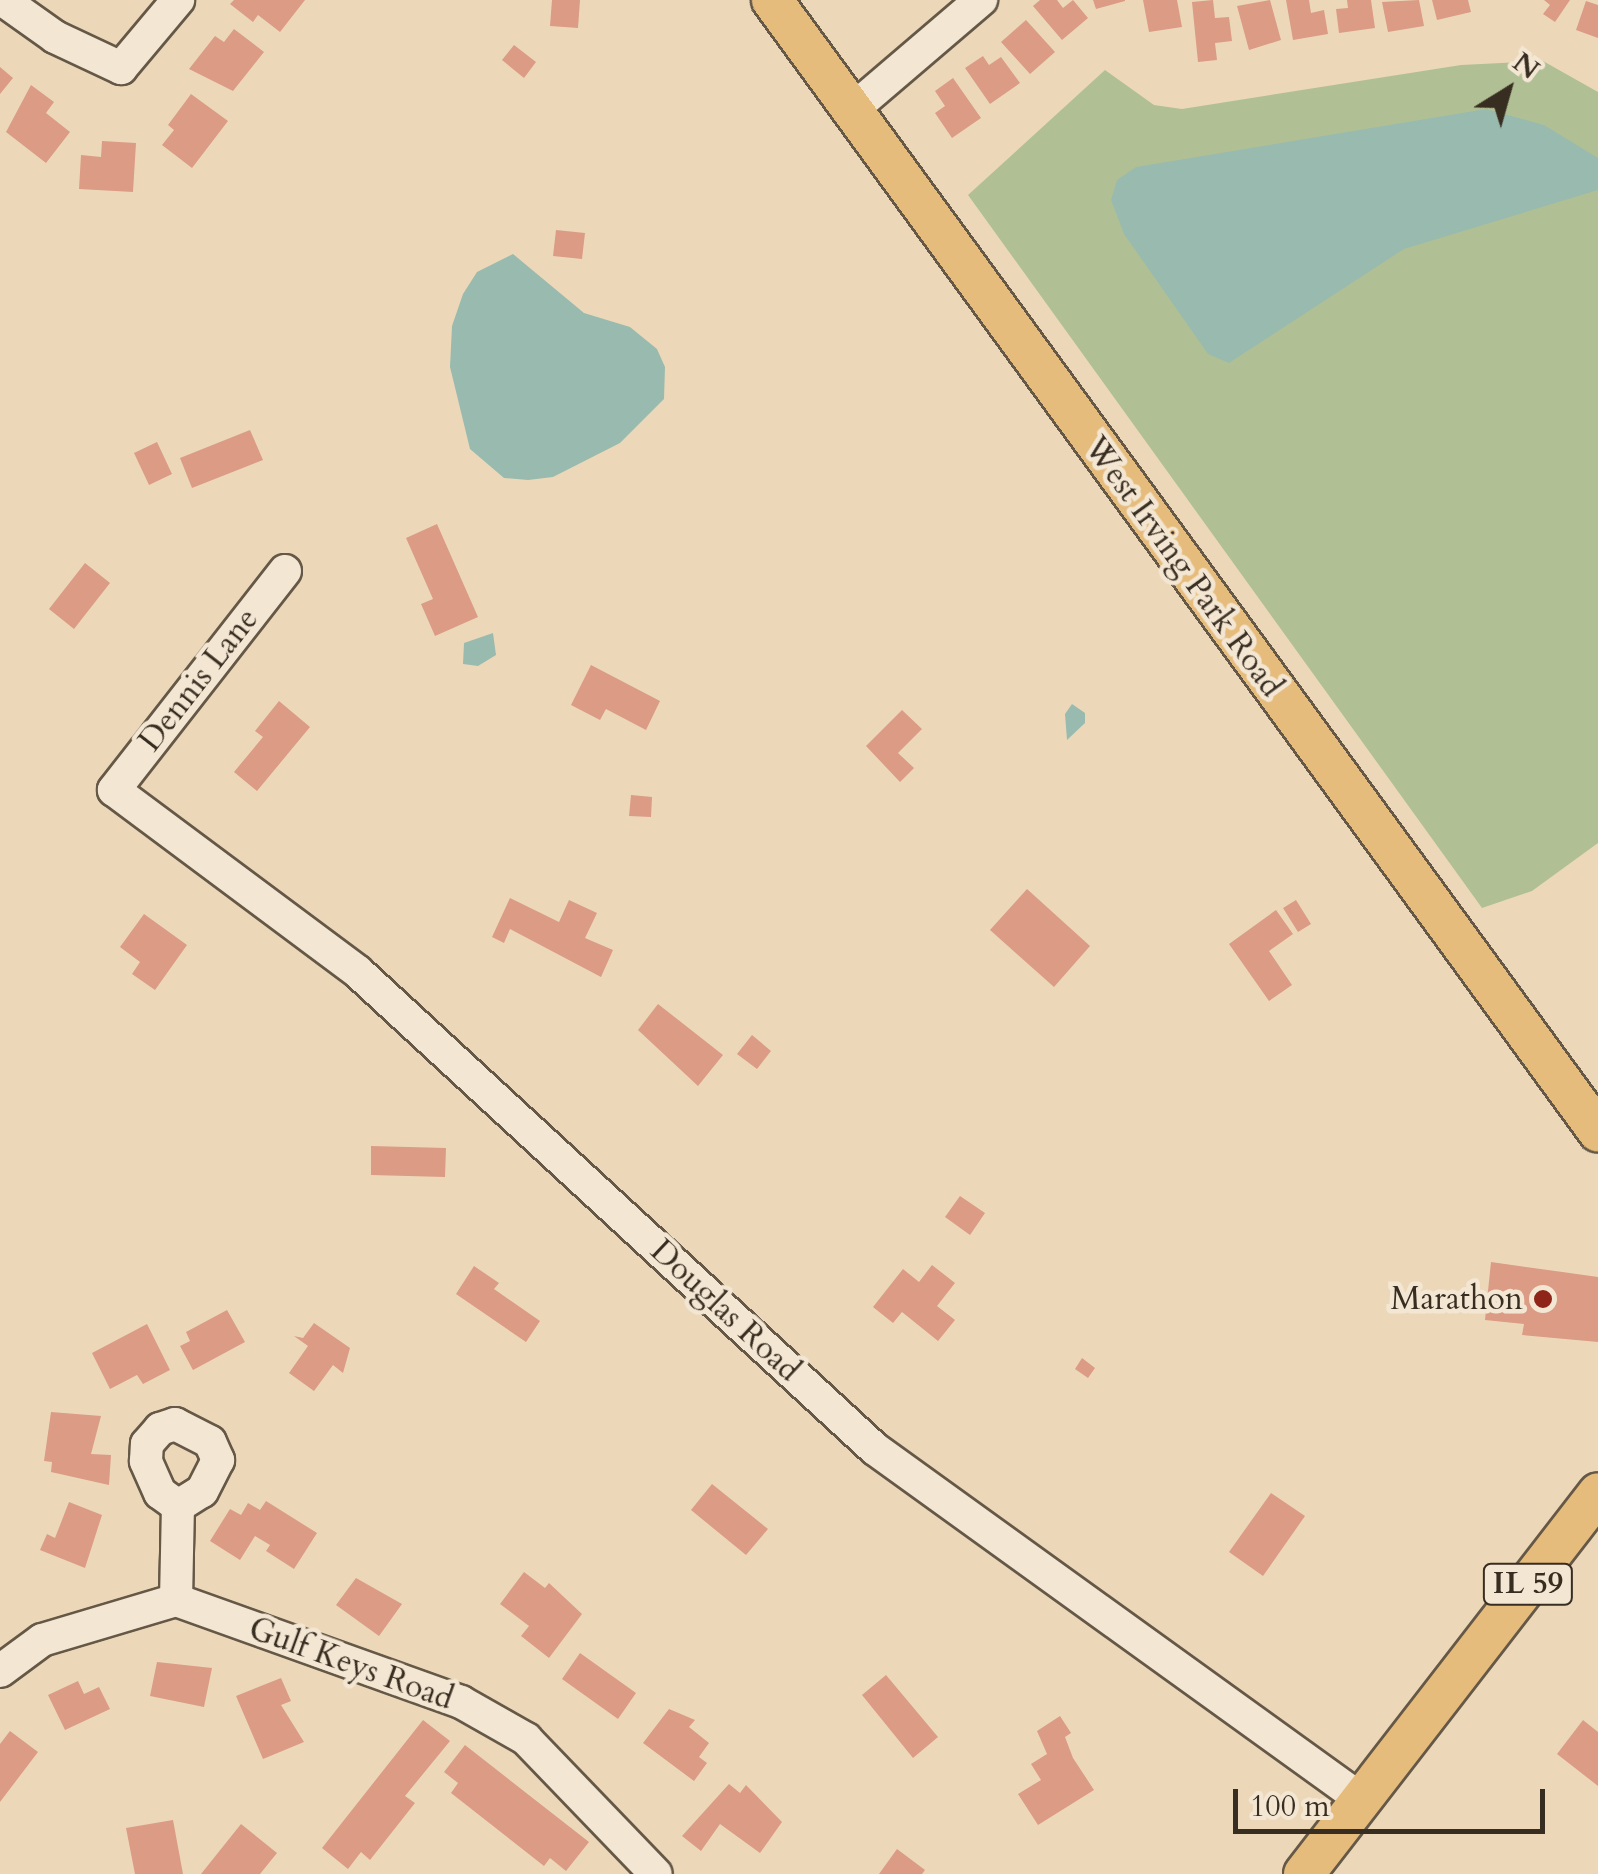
<!DOCTYPE html>
<style>
body{margin:0}
#map{position:relative;width:1598px;height:1874px;overflow:hidden;background:#ecd8b9;font-family:Cardo,serif}
div>[style]{position:absolute}
.green>*{inset:0;background:#b1c094}
.water>*{inset:0;background:#99baae}
.building>*{inset:0;background:#db9b84}
.roads{filter:drop-shadow(2px 0 #655847) drop-shadow(-2px 0 #655847) drop-shadow(0 2px #655847) drop-shadow(0 -2px #655847)}
.minor>*{height:32px;margin:-16px;padding:0 16px;transform-origin:16px;border-radius:16px;background:#f3e6d2}
.major>*{height:40px;margin:-20px;padding:0 20px;transform-origin:20px;border-radius:20px;background:#e6bc7c}
.dots>*{width:28px;height:28px;translate:-50% -50%;box-sizing:border-box;border:5px solid #f3e6d2;border-radius:50%}
span{translate:-50% -50%;white-space:nowrap;text-align:center;line-height:1.15;-webkit-text-stroke:9px #f3e6d2;paint-order:stroke}
.shield-label span{padding:2px 8px;background:#f3e6d2;border:2px solid;border-radius:8px;-webkit-text-stroke-width:0}
.shield-label{font-size:30px;color:#382d21;font-weight:700}
.street-label{font-size:32px;color:#382d21}
.poi-label{font-size:32px;color:#382d21}
.right{translate:-100% -50%;text-align:right}
.north{position:absolute;left:1458px;top:40px;width:100px;height:100px;-webkit-text-stroke:8px #f3e6d2;paint-order:stroke;rotate:37deg;font-size:28px;font-weight:700;line-height:40px;text-align:center;color:#382d21}
.north::after{content:'';display:block;margin:auto;width:35px;height:45px;background:#382d21;clip-path:polygon(50% 0,100% 100%,50% 72%,0 100%)}
.scale{position:absolute;left:1233px;top:1789px;width:312px;height:45px;box-sizing:border-box;border:5px solid #382d21;border-top:0;padding-left:12px;font-size:30px;line-height:35px;white-space:nowrap;color:#382d21;-webkit-text-stroke:8px #f3e6d2;paint-order:stroke}
</style>
<div id="map">
<div class="green">
<div style="clip-path:polygon(1543px 61px,1598px 92px,1598px 843px,1532px 891px,1482px 908px,968px 195px,1105px 70px,1154px 105px,1182px 109px,1461px 65px)"></div>
</div>
<div class="water">
<div style="clip-path:polygon(1486px 109px,1544px 125px,1598px 158px,1598px 190px,1404px 249px,1229px 363px,1208px 354px,1124px 234px,1111px 200px,1117px 180px,1136px 167px)"></div>
<div style="clip-path:polygon(513px 254px,584px 313px,630px 327px,657px 349px,665px 367px,664px 399px,620px 443px,553px 477px,528px 480px,504px 478px,470px 449px,450px 367px,452px 326px,463px 294px,477px 272px)"></div>
<div style="clip-path:polygon(493px 633px,496px 655px,478px 666px,463px 664px,464px 643px)"></div>
<div style="clip-path:polygon(1072px 704px,1085px 713px,1085px 723px,1067px 740px,1065px 714px)"></div>
</div>
<div class="building">
<div style="clip-path:polygon(234px 0,305px 0,280px 32px,258px 15px,253px 22px,230px 4px)"></div>
<div style="clip-path:polygon(552px 0,580px 0,578px 28px,550px 26px)"></div>
<div style="clip-path:polygon(1040px 0,1057px 0,1063px 8px,1073px 0,1088px 18px,1062px 40px,1033px 6px)"></div>
<div style="clip-path:polygon(1093px 0,1125px 0,1125px 1px,1096px 9px)"></div>
<div style="clip-path:polygon(1143px 0,1177px 0,1182px 27px,1149px 32px)"></div>
<div style="clip-path:polygon(1213px 0,1215px 18px,1229px 17px,1232px 41px,1215px 43px,1217px 60px,1198px 62px,1192px 2px)"></div>
<div style="clip-path:polygon(1270px 0,1281px 40px,1249px 50px,1237px 6px)"></div>
<div style="clip-path:polygon(1286px 0,1309px 0,1311px 13px,1324px 10px,1328px 34px,1293px 40px)"></div>
<div style="clip-path:polygon(1347px 0,1371px 0,1375px 28px,1339px 33px,1336px 9px,1348px 8px)"></div>
<div style="clip-path:polygon(1419px 0,1424px 26px,1388px 32px,1382px 2px)"></div>
<div style="clip-path:polygon(1432px 0,1468px 0,1471px 12px,1437px 20px)"></div>
<div style="clip-path:polygon(1544px 0,1570px 0,1555px 22px,1543px 14px,1550px 5px)"></div>
<div style="clip-path:polygon(1586px 1px,1598px 5px,1598px 38px,1576px 30px)"></div>
<div style="clip-path:polygon(1026px 20px,1055px 52px,1030px 74px,1001px 42px)"></div>
<div style="clip-path:polygon(234px 29px,264px 52px,233px 91px,189px 69px,215px 36px,224px 42px)"></div>
<div style="clip-path:polygon(514px 45px,536px 62px,524px 78px,502px 60px)"></div>
<div style="clip-path:polygon(983px 56px,989px 65px,1001px 57px,1020px 83px,990px 104px,965px 68px)"></div>
<div style="clip-path:polygon(0 67px,13px 78px,0 94px)"></div>
<div style="clip-path:polygon(953px 78px,981px 118px,952px 138px,935px 113px,945px 106px,935px 91px)"></div>
<div style="clip-path:polygon(31px 85px,54px 102px,46px 113px,70px 132px,46px 163px,6px 132px)"></div>
<div style="clip-path:polygon(191px 94px,228px 121px,192px 168px,162px 145px,174px 130px,168px 125px)"></div>
<div style="clip-path:polygon(102px 141px,136px 143px,133px 192px,79px 189px,81px 155px,101px 157px)"></div>
<div style="clip-path:polygon(556px 230px,585px 233px,582px 259px,553px 256px)"></div>
<div style="clip-path:polygon(250px 430px,263px 460px,192px 488px,180px 458px)"></div>
<div style="clip-path:polygon(157px 442px,172px 474px,149px 485px,134px 453px)"></div>
<div style="clip-path:polygon(437px 524px,478px 617px,435px 636px,421px 604px,433px 599px,406px 538px)"></div>
<div style="clip-path:polygon(85px 563px,110px 583px,74px 629px,49px 609px)"></div>
<div style="clip-path:polygon(591px 665px,660px 701px,646px 730px,606px 709px,600px 720px,571px 705px)"></div>
<div style="clip-path:polygon(279px 701px,310px 727px,257px 791px,234px 772px,263px 737px,255px 731px)"></div>
<div style="clip-path:polygon(902px 710px,922px 729px,898px 753px,914px 768px,900px 782px,866px 746px)"></div>
<div style="clip-path:polygon(631px 795px,652px 797px,651px 817px,629px 816px)"></div>
<div style="clip-path:polygon(1027px 889px,1090px 946px,1054px 987px,990px 930px)"></div>
<div style="clip-path:polygon(510px 898px,559px 922px,569px 900px,597px 913px,585px 938px,613px 950px,601px 977px,510px 929px,504px 943px,492px 937px)"></div>
<div style="clip-path:polygon(1296px 900px,1311px 924px,1298px 932px,1283px 908px)"></div>
<div style="clip-path:polygon(1276px 910px,1293px 934px,1269px 951px,1292px 985px,1269px 1001px,1229px 944px)"></div>
<div style="clip-path:polygon(144px 914px,187px 945px,155px 990px,132px 974px,140px 962px,120px 947px)"></div>
<div style="clip-path:polygon(658px 1004px,723px 1055px,698px 1086px,638px 1030px)"></div>
<div style="clip-path:polygon(752px 1035px,771px 1051px,757px 1069px,737px 1054px)"></div>
<div style="clip-path:polygon(371px 1146px,446px 1148px,445px 1177px,371px 1175px)"></div>
<div style="clip-path:polygon(960px 1196px,985px 1213px,970px 1235px,945px 1217px)"></div>
<div style="clip-path:polygon(1491px 1262px,1598px 1277px,1598px 1342px,1522px 1335px,1524px 1324px,1485px 1320px)"></div>
<div style="clip-path:polygon(932px 1265px,955px 1283px,937px 1306px,955px 1320px,938px 1341px,902px 1312px,893px 1323px,873px 1307px,903px 1269px,919px 1282px)"></div>
<div style="clip-path:polygon(474px 1266px,499px 1283px,494px 1289px,540px 1321px,526px 1342px,456px 1294px)"></div>
<div style="clip-path:polygon(227px 1310px,245px 1342px,193px 1370px,180px 1346px,190px 1341px,186px 1332px)"></div>
<div style="clip-path:polygon(314px 1323px,350px 1348px,343px 1373px,333px 1365px,314px 1391px,289px 1373px,308px 1346px,294px 1336px,303px 1338px)"></div>
<div style="clip-path:polygon(147px 1324px,170px 1370px,143px 1384px,137px 1375px,110px 1389px,92px 1353px)"></div>
<div style="clip-path:polygon(1082px 1358px,1095px 1368px,1088px 1378px,1075px 1369px)"></div>
<div style="clip-path:polygon(51px 1412px,101px 1416px,91px 1454px,111px 1455px,109px 1485px,51px 1472px,52px 1462px,44px 1461px)"></div>
<div style="clip-path:polygon(712px 1484px,768px 1529px,746px 1555px,691px 1510px)"></div>
<div style="clip-path:polygon(1271px 1493px,1305px 1516px,1263px 1576px,1229px 1552px)"></div>
<div style="clip-path:polygon(266px 1501px,317px 1533px,294px 1569px,266px 1551px,270px 1545px,255px 1536px,240px 1560px,210px 1541px,230px 1509px,241px 1515px,248px 1503px,260px 1510px)"></div>
<div style="clip-path:polygon(69px 1502px,102px 1515px,85px 1568px,40px 1550px,47px 1534px,55px 1538px)"></div>
<div style="clip-path:polygon(524px 1572px,545px 1588px,549px 1583px,582px 1614px,549px 1658px,521px 1636px,529px 1626px,500px 1604px)"></div>
<div style="clip-path:polygon(356px 1578px,402px 1604px,379px 1636px,336px 1605px)"></div>
<div style="clip-path:polygon(580px 1653px,636px 1693px,618px 1719px,562px 1679px)"></div>
<div style="clip-path:polygon(157px 1662px,212px 1668px,204px 1707px,150px 1696px)"></div>
<div style="clip-path:polygon(886px 1675px,938px 1737px,913px 1758px,862px 1695px)"></div>
<div style="clip-path:polygon(281px 1678px,291px 1701px,281px 1705px,304px 1742px,263px 1759px,236px 1696px)"></div>
<div style="clip-path:polygon(78px 1681px,84px 1694px,99px 1687px,110px 1709px,65px 1730px,48px 1695px)"></div>
<div style="clip-path:polygon(669px 1709px,695px 1720px,689px 1727px,709px 1743px,699px 1757px,707px 1763px,694px 1781px,643px 1743px)"></div>
<div style="clip-path:polygon(1060px 1716px,1071px 1733px,1065px 1737px,1073px 1758px,1094px 1790px,1038px 1825px,1018px 1794px,1041px 1780px,1031px 1764px,1047px 1754px,1037px 1731px)"></div>
<div style="clip-path:polygon(423px 1720px,450px 1741px,405px 1796px,415px 1803px,370px 1860px,361px 1852px,348px 1869px,322px 1848px)"></div>
<div style="clip-path:polygon(1583px 1720px,1598px 1732px,1598px 1786px,1557px 1754px)"></div>
<div style="clip-path:polygon(10px 1731px,38px 1752px,0 1802px,0 1744px)"></div>
<div style="clip-path:polygon(465px 1745px,589px 1842px,566px 1871px,550px 1858px,544px 1866px,451px 1793px,458px 1783px,444px 1772px)"></div>
<div style="clip-path:polygon(729px 1784px,740px 1793px,746px 1785px,782px 1822px,760px 1853px,720px 1824px,701px 1851px,682px 1836px)"></div>
<div style="clip-path:polygon(173px 1820px,183px 1874px,135px 1874px,126px 1828px)"></div>
<div style="clip-path:polygon(241px 1824px,277px 1853px,260px 1874px,201px 1874px)"></div>
<div style="clip-path:polygon(897px 1849px,925px 1870px,922px 1874px,879px 1874px)"></div>
</div>
<div class="roads">
<div class="minor">
<div style="left:3px;top:0;width:64px;rotate:35.4deg"></div>
<div style="left:55px;top:37px;width:73px;rotate:25.2deg"></div>
<div style="left:121px;top:68px;width:89px;rotate:-50deg"></div>
<div style="left:852px;top:110px;width:170px;rotate:-40.5deg"></div>
<div style="left:285px;top:571px;width:278px;rotate:128deg"></div>
<div style="left:114px;top:790px;width:304px;rotate:36.7deg"></div>
<div style="left:358px;top:972px;width:703px;rotate:42.7deg"></div>
<div style="left:875px;top:1449px;width:600px;rotate:35.78deg"></div>
<div style="left:176px;top:1600px;width:94px;rotate:-88.8deg"></div>
<div style="left:178px;top:1506px;width:22px;rotate:-144deg"></div>
<div style="left:160px;top:1493px;width:35px;rotate:-114deg"></div>
<div style="left:146px;top:1461px;width:17px;rotate:-87deg"></div>
<div style="left:147px;top:1444px;width:20px;rotate:-49deg"></div>
<div style="left:160px;top:1429px;width:16px;rotate:-18deg"></div>
<div style="left:175px;top:1424px;width:39px;rotate:27deg"></div>
<div style="left:210px;top:1442px;width:20px;rotate:66deg"></div>
<div style="left:218px;top:1460px;width:35px;rotate:117deg"></div>
<div style="left:202px;top:1491px;width:28px;rotate:148deg"></div>
<div style="left:0;top:1671px;width:52px;rotate:-36.4deg"></div>
<div style="left:42px;top:1640px;width:140px;rotate:-16.6deg"></div>
<div style="left:176px;top:1600px;width:303px;rotate:19.7deg"></div>
<div style="left:461px;top:1702px;width:75px;rotate:29.6deg"></div>
<div style="left:526px;top:1739px;width:187px;rotate:46.1deg"></div>
</div>
<div class="major">
<div style="left:772px;top:0;width:1401px;rotate:53.86deg"></div>
<div style="left:1304px;top:1874px;width:481px;rotate:-52.3deg"></div>
</div>
</div>
<div class="dots">
<div style="left:1543px;top:1299px;background:#8f2418"></div>
</div>
<div class="shield-label">
<span style="left:1528px;top:1584px">IL 59</span>
</div>
<div class="street-label">
<span style="left:1183px;top:567px;rotate:54deg">West Irving Park Road</span>
<span style="left:199px;top:680px;rotate:-52deg">Dennis Lane</span>
<span style="left:725px;top:1311px;rotate:43deg">Douglas Road</span>
<span style="left:351px;top:1664px;rotate:20deg">Gulf Keys Road</span>
</div>
<div class="poi-label">
<span class="right" style="left:1523px;top:1299px">Marathon</span>
</div>
<div class="north">N</div>
<div class="scale">100 m</div>
</div>
